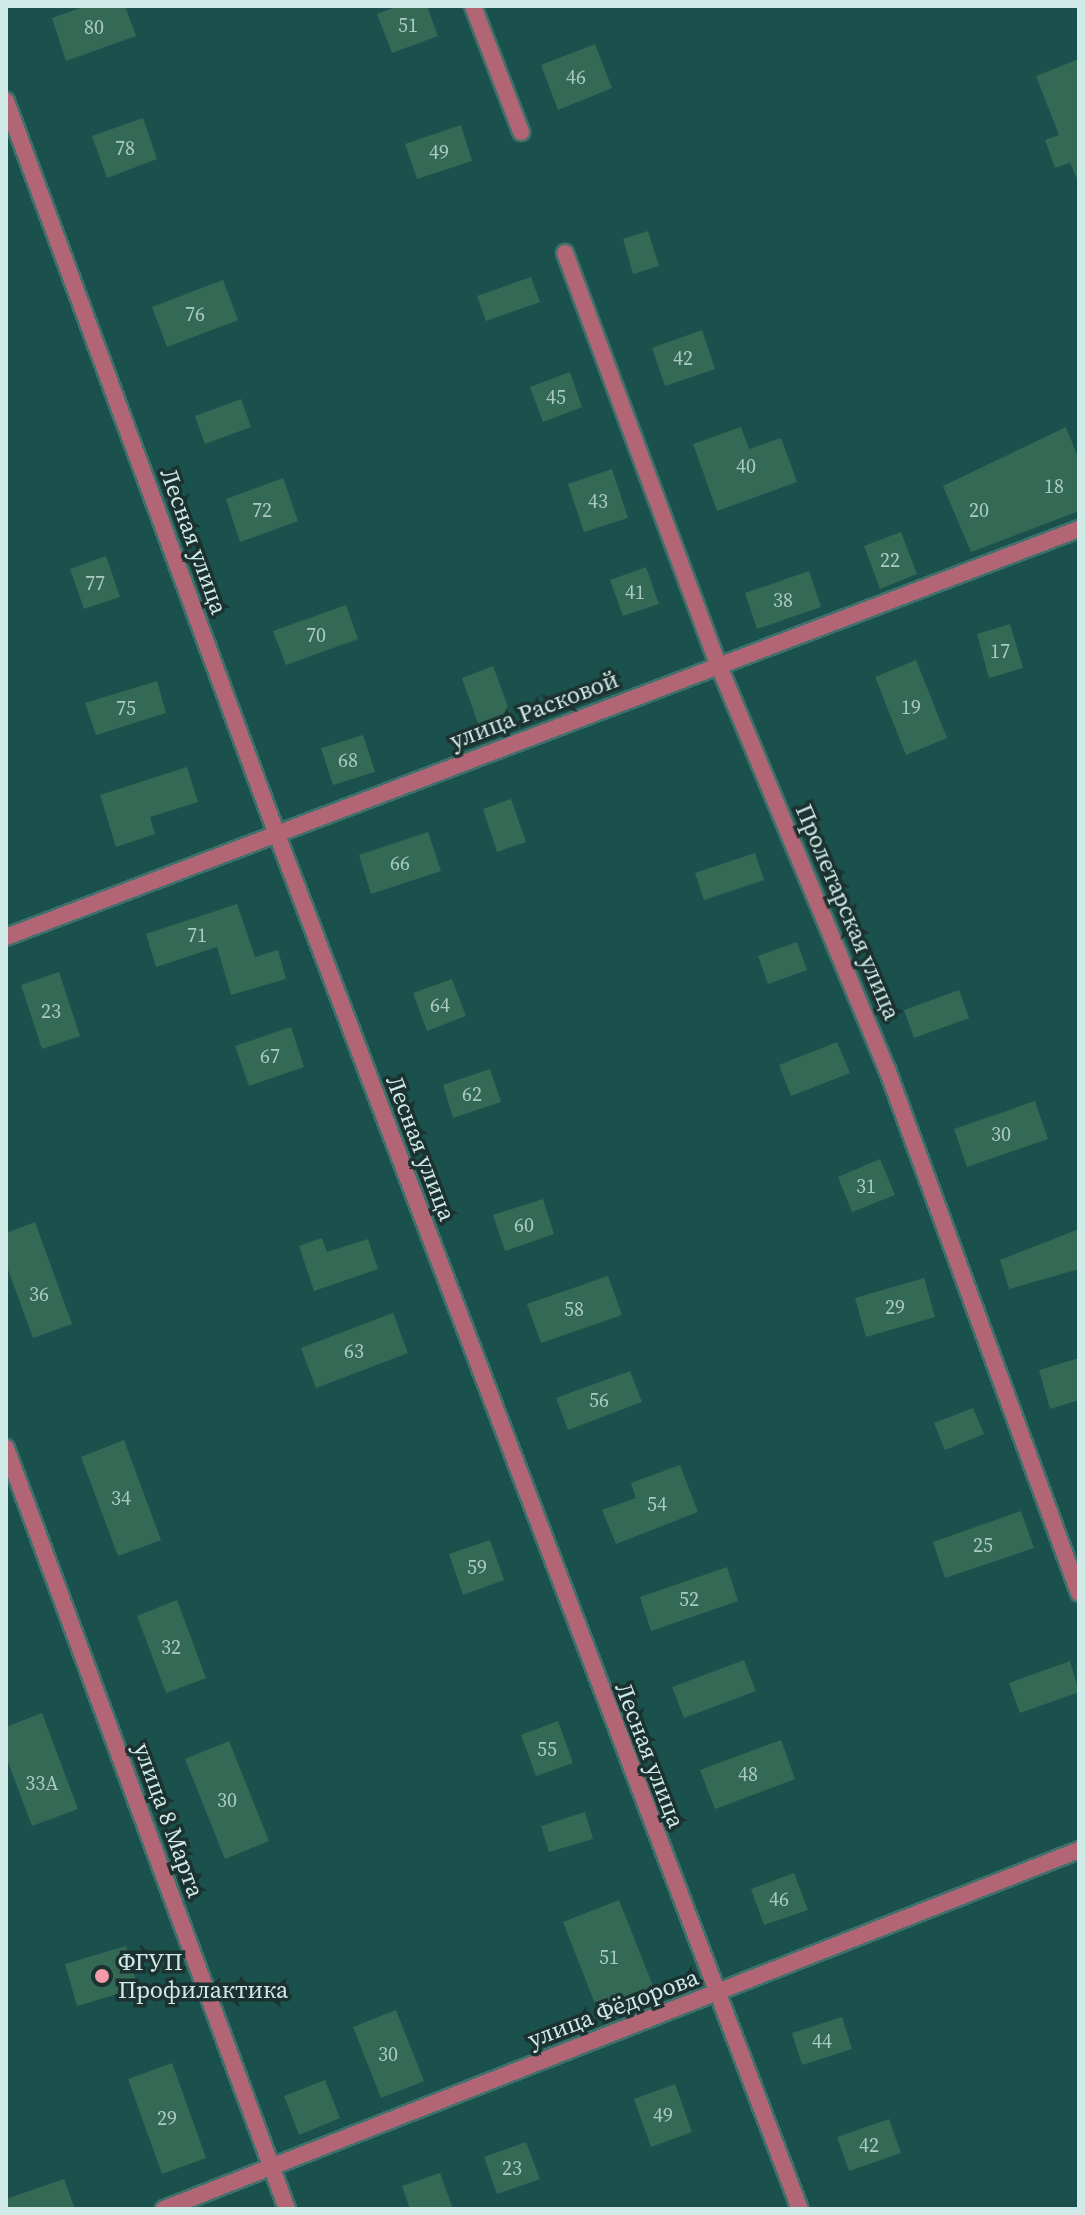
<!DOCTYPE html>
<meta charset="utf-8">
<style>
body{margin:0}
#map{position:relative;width:1085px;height:2215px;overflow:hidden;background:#1b514c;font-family:"Source Serif 4",serif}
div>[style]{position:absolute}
.building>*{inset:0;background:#346955}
.roads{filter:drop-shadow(2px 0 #3f706b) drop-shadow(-2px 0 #3f706b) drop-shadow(0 2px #3f706b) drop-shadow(0 -2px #3f706b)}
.minor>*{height:16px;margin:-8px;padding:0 8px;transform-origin:8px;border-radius:8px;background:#b26574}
.dots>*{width:22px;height:22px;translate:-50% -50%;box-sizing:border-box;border:4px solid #1c3230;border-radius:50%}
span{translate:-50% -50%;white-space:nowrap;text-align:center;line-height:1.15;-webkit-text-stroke:7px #1c3230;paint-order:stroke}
.number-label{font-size:20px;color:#a9cac2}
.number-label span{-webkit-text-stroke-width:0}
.street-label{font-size:24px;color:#d0eae7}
.poi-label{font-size:24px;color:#d0eae7}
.left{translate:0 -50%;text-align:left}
.frame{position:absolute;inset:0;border:8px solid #d0eae7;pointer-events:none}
</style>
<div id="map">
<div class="building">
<div style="clip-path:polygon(86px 6px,125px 6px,136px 36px,66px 61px,52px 18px)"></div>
<div style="clip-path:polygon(398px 6px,427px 6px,438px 36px,392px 53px,377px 14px)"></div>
<div style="clip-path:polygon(595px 44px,612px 88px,558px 110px,541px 65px)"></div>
<div style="clip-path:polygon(1079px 59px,1079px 181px,1078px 181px,1070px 163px,1055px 168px,1045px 140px,1059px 135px,1036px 76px)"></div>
<div style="clip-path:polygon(143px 118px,157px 159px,107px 178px,92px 136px)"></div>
<div style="clip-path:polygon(461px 125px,472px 161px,417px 179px,405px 144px)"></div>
<div style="clip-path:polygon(648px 231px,659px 266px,633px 274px,623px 239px)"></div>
<div style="clip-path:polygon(531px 277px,540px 302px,486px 321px,477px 296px)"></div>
<div style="clip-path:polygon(223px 280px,238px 320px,167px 347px,152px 307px)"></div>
<div style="clip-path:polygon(702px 330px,715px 369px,665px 386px,652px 348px)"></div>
<div style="clip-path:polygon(570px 372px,582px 407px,543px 422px,530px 387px)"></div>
<div style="clip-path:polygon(241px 399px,251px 427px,205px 444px,195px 416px)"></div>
<div style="clip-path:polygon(741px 427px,749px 449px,781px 438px,797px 482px,717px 511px,693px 444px)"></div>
<div style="clip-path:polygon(1066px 427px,1079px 460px,1079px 511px,971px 552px,943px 486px)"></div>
<div style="clip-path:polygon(612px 469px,628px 518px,584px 532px,568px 484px)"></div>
<div style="clip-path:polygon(283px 478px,298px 521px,240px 542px,226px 499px)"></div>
<div style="clip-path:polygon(901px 532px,917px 574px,880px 589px,864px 546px)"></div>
<div style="clip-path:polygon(106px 556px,120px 597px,84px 609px,70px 569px)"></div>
<div style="clip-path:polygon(646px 567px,659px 604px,623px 616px,610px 580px)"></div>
<div style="clip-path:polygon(809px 571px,821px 607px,757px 629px,745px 593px)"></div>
<div style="clip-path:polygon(346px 605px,358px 639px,286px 665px,273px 631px)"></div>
<div style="clip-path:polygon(1010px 624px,1023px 668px,989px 678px,977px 634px)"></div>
<div style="clip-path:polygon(916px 660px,947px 738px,906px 755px,875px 677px)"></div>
<div style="clip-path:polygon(493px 666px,512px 718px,480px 729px,462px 678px)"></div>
<div style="clip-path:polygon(157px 681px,166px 713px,96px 735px,85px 703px)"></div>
<div style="clip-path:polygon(363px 735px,375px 772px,333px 785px,321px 748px)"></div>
<div style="clip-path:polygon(187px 767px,198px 802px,150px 817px,155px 834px,116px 847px,100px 795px)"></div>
<div style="clip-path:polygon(511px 799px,526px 842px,497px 852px,483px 809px)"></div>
<div style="clip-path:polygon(428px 832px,441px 871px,371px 894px,359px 855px)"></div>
<div style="clip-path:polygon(755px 853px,764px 880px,704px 900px,695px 873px)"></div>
<div style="clip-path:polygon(237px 904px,255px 957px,278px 950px,286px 979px,231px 995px,217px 947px,156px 967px,146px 934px)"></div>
<div style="clip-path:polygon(797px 942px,807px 970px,768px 984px,758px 956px)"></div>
<div style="clip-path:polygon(59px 972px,80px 1036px,42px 1049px,21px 985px)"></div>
<div style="clip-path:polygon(452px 979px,466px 1016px,427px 1031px,413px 993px)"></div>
<div style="clip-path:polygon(959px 990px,969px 1018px,914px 1038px,904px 1010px)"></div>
<div style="clip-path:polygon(291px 1027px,304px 1067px,249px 1086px,235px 1046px)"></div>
<div style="clip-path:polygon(837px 1042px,850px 1073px,791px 1096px,779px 1065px)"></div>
<div style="clip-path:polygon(490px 1069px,501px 1102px,453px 1118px,443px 1085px)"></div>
<div style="clip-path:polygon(1035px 1101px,1048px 1139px,967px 1167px,954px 1129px)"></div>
<div style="clip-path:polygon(880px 1159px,895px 1195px,852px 1212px,838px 1177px)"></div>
<div style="clip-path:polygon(543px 1199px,554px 1234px,505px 1251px,493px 1215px)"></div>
<div style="clip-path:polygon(35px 1222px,72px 1324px,33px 1338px,6px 1264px,6px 1233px)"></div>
<div style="clip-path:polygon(1079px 1229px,1079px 1269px,1009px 1289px,1000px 1260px)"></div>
<div style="clip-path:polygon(322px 1238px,327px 1252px,368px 1239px,378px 1269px,314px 1291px,299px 1246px)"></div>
<div style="clip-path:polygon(608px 1276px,622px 1315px,541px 1343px,527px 1304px)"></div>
<div style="clip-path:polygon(924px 1278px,935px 1317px,866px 1337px,855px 1298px)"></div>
<div style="clip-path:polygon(393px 1313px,408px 1353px,316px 1388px,301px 1348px)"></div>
<div style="clip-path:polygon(1079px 1358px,1079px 1400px,1050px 1409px,1039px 1370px)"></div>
<div style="clip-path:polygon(630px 1371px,642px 1402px,568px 1430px,556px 1398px)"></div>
<div style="clip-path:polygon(973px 1408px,984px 1434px,945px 1450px,934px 1423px)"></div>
<div style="clip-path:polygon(124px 1440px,161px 1540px,118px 1556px,81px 1457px)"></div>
<div style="clip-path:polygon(680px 1465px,698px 1512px,616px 1544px,602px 1510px,636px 1498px,631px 1483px)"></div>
<div style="clip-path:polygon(1021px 1511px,1034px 1548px,945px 1578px,933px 1542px)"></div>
<div style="clip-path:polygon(490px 1540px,504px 1580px,463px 1595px,449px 1554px)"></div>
<div style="clip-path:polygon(727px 1567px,738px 1601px,651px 1631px,640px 1597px)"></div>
<div style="clip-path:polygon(177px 1600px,206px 1678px,166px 1693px,137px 1616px)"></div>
<div style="clip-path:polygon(744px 1660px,756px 1691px,684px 1718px,672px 1687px)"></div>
<div style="clip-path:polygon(1070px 1661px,1079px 1692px,1020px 1713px,1009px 1683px)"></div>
<div style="clip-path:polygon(42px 1713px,78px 1809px,32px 1826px,6px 1757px,6px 1727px)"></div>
<div style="clip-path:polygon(558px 1721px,573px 1763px,536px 1776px,521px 1735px)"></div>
<div style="clip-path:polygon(781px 1740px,795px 1779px,715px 1809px,700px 1770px)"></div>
<div style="clip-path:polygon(229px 1741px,269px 1841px,225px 1859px,185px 1759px)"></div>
<div style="clip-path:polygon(585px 1812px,593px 1839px,549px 1852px,541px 1826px)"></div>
<div style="clip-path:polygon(794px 1873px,808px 1910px,764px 1925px,751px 1889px)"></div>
<div style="clip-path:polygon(619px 1900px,655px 1991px,599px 2014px,563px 1922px)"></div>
<div style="clip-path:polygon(126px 1946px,138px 1988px,77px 2006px,65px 1964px)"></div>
<div style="clip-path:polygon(396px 2010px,424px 2081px,381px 2098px,353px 2027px)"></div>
<div style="clip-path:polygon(842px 2017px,852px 2049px,802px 2065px,792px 2033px)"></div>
<div style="clip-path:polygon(172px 2063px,206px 2158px,162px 2174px,128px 2079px)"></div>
<div style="clip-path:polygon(325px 2080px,340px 2118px,299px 2135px,284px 2096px)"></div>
<div style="clip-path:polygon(675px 2084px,692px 2132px,651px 2147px,634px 2099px)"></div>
<div style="clip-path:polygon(889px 2119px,901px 2153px,849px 2171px,837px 2137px)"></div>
<div style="clip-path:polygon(526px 2142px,540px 2179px,497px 2194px,484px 2157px)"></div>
<div style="clip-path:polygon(440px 2173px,453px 2209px,410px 2209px,402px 2186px)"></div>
<div style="clip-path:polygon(64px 2179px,75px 2209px,6px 2209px,6px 2199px)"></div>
</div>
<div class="roads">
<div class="minor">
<div style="left:473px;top:6px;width:135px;rotate:69.1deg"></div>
<div style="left:6px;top:101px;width:779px;rotate:69.73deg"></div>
<div style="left:276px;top:832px;width:1473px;rotate:69.17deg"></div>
<div style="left:565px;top:253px;width:441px;rotate:69.6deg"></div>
<div style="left:719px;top:666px;width:437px;rotate:67.4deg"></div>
<div style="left:887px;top:1069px;width:558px;rotate:69.88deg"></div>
<div style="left:6px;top:937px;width:1148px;rotate:-20.82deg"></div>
<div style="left:6px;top:1448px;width:811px;rotate:69.73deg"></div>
<div style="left:164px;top:2209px;width:983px;rotate:-21.42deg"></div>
</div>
</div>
<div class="dots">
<div style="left:102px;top:1976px;background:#f39aab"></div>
</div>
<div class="number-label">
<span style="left:408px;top:25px">51</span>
<span style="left:94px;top:27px">80</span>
<span style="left:576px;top:77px">46</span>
<span style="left:125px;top:148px">78</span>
<span style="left:439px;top:152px">49</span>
<span style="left:195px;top:314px">76</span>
<span style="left:683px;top:358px">42</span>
<span style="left:556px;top:397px">45</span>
<span style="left:746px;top:466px">40</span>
<span style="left:1054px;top:486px">18</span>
<span style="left:598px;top:501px">43</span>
<span style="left:262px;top:510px">72</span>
<span style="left:979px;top:510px">20</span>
<span style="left:890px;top:560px">22</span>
<span style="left:95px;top:583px">77</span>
<span style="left:635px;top:592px">41</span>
<span style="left:783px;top:600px">38</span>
<span style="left:316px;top:635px">70</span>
<span style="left:1000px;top:651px">17</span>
<span style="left:911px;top:707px">19</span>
<span style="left:126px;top:708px">75</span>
<span style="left:348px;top:760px">68</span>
<span style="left:400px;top:863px">66</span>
<span style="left:197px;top:935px">71</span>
<span style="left:440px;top:1005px">64</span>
<span style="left:51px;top:1011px">23</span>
<span style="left:270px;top:1056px">67</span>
<span style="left:472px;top:1094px">62</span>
<span style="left:1001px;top:1134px">30</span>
<span style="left:866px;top:1186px">31</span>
<span style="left:524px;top:1225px">60</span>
<span style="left:39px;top:1294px">36</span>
<span style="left:895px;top:1307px">29</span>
<span style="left:574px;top:1309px">58</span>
<span style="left:354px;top:1351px">63</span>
<span style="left:599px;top:1400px">56</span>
<span style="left:121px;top:1498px">34</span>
<span style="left:657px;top:1504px">54</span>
<span style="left:983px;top:1545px">25</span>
<span style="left:477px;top:1567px">59</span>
<span style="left:689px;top:1599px">52</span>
<span style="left:171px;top:1647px">32</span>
<span style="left:547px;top:1749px">55</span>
<span style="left:748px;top:1774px">48</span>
<span style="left:42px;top:1783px">33А</span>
<span style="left:227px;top:1800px">30</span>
<span style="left:779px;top:1899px">46</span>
<span style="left:609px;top:1957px">51</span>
<span style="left:822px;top:2041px">44</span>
<span style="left:388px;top:2054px">30</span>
<span style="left:663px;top:2115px">49</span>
<span style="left:167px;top:2118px">29</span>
<span style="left:869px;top:2145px">42</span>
<span style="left:512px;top:2168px">23</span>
</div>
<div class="street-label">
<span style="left:194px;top:541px;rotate:70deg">Лесная улица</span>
<span style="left:534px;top:710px;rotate:-21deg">улица Расковой</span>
<span style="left:848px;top:912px;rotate:67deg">Пролетарская улица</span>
<span style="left:421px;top:1148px;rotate:69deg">Лесная улица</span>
<span style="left:650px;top:1755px;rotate:69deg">Лесная улица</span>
<span style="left:169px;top:1820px;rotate:70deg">улица 8 Марта</span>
<span style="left:613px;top:2008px;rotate:-21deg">улица Фёдорова</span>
</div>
<div class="poi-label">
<span class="left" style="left:118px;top:1976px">ФГУП<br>Профилактика</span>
</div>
<div class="frame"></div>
</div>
